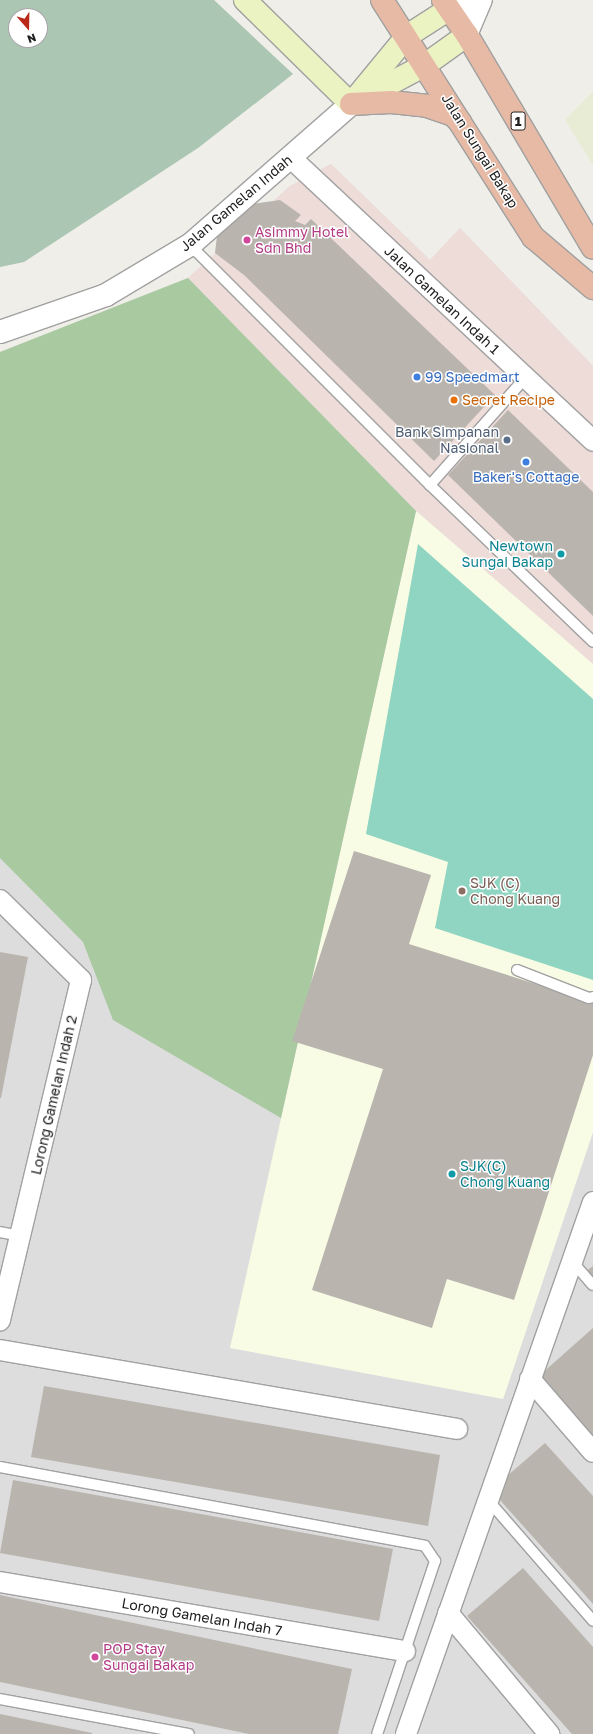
<!DOCTYPE html>
<style>
body{margin:0}
#map{position:relative;width:593px;height:1734px;overflow:hidden;background:#efeee8;font-family:"Golos Text",sans-serif}
div>[style]{position:absolute}
.residential>*{inset:0;background:#dedddd}
.commercial>*{inset:0;background:#eedcd9}
.education>*{inset:0;background:#f9fce5}
.farmland>*{inset:0;background:#e8ecd5}
.forest>*{inset:0;background:#a9caa1}
.cemetery>*{inset:0;background:#abc6b2}
.pitch>*{inset:0;background:#8fd5c1}
.building>*{inset:0;background:#b9b4ae}
.roads{filter:drop-shadow(1px 0 #a1a1a1) drop-shadow(-1px 0 #a1a1a1) drop-shadow(0 1px #a1a1a1) drop-shadow(0 -1px #a1a1a1)}
.service>*{height:10px;margin:-5px;padding:0 5px;transform-origin:5px;border-radius:5px;background:#fff}
.minor>*{height:20px;margin:-10px;padding:0 10px;transform-origin:10px;border-radius:10px;background:#fff}
.tertiary>*{height:22px;margin:-11px;padding:0 11px;transform-origin:11px;border-radius:11px;background:#fff}
.secondary>*{height:22px;margin:-11px;padding:0 11px;transform-origin:11px;border-radius:11px;background:#ebf3c3}
.trunk>*{height:22px;margin:-11px;padding:0 11px;transform-origin:11px;border-radius:11px;background:#e7baa5}
.dots>*{width:11px;height:11px;translate:-50% -50%;box-sizing:border-box;border:2px solid #fff;border-radius:50%}
span{translate:-50% -50%;white-space:nowrap;text-align:center;line-height:1.15;-webkit-text-stroke:3px #fff;paint-order:stroke}
.shield-label span{padding:1px 3px;background:#fff;border:1px solid;border-radius:3px;-webkit-text-stroke-width:0}
.shield-label{font-size:13px;color:#202020;font-weight:700}
.street-label{font-size:14px;color:#202020}
.hotel-label{font-size:14px;color:#b23c85}
.left{translate:0 -50%;text-align:left}
.shop-label{font-size:14px;color:#366cbe}
.food-label{font-size:14px;color:#c56008}
.service-label{font-size:14px;color:#4e5e75}
.right{translate:-100% -50%;text-align:right}
.culture-label{font-size:14px;color:#0d838f}
.education-label{font-size:14px;color:#785e54}
.north{position:absolute;left:8px;top:8px;width:40px;height:40px;box-sizing:border-box;background:#fff;border:1px solid #a6a6a6;border-radius:50%;rotate:160deg;font-size:11px;font-weight:700;line-height:16px;text-align:center;color:#202020}
.north::after{content:'';display:block;margin:auto;width:14px;height:18px;background:#b92818;clip-path:polygon(50% 0,100% 100%,50% 72%,0 100%)}
</style>
<div id="map">
<div class="residential">
<div style="clip-path:polygon(331px 164px,430px 260px,460px 228px,593px 366px,593px 664px,417px 511px,503px 1399px,593px 1132px,593px 1734px,0 1734px,0 352px,188px 278px,290px 186px)"></div>
</div>
<div class="commercial">
<div style="clip-path:polygon(331px 164px,430px 260px,460px 228px,593px 366px,593px 664px,416px 511px,188px 278px,290px 186px)"></div>
</div>
<div class="education">
<div style="clip-path:polygon(416px 511px,593px 664px,593px 1132px,503px 1399px,230px 1348px)"></div>
</div>
<div class="farmland">
<div style="clip-path:polygon(593px 91px,593px 165px,565px 120px)"></div>
</div>
<div class="forest">
<div style="clip-path:polygon(188px 278px,416px 511px,281px 1118px,113px 1020px,83px 942px,0 858px,0 352px)"></div>
</div>
<div class="cemetery">
<div style="clip-path:polygon(evenodd,0 0,214px 0,293px 74px,198px 148px,24px 262px,0 267px,0 0,16px 16px,40px 16px,40px 40px,16px 40px,16px 16px)"></div>
</div>
<div class="pitch">
<div style="clip-path:polygon(418px 544px,593px 699px,593px 980px,435px 928px,448px 862px,366px 834px)"></div>
</div>
<div class="building">
<div style="clip-path:polygon(280px 200px,301px 215px,295px 221px,305px 225px,311px 219px,495px 395px,434px 461px,244px 275px,215px 253px,219px 219px,252px 204px)"></div>
<div style="clip-path:polygon(508px 410px,593px 492px,593px 616px,448px 475px)"></div>
<div style="clip-path:polygon(354px 851px,431px 875px,409px 944px,593px 1002px,593px 1055px,514px 1300px,447px 1279px,432px 1328px,312px 1290px,383px 1069px,292px 1041px)"></div>
<div style="clip-path:polygon(0 952px,28px 957px,1px 1098px,0 1098px)"></div>
<div style="clip-path:polygon(593px 1266px,593px 1281px,585px 1272px)"></div>
<div style="clip-path:polygon(593px 1328px,593px 1436px,540px 1375px)"></div>
<div style="clip-path:polygon(44px 1386px,440px 1455px,428px 1526px,31px 1457px)"></div>
<div style="clip-path:polygon(545px 1443px,593px 1496px,593px 1604px,491px 1490px)"></div>
<div style="clip-path:polygon(13px 1480px,393px 1549px,379px 1621px,0 1553px)"></div>
<div style="clip-path:polygon(523px 1568px,593px 1647px,593px 1734px,572px 1734px,467px 1616px)"></div>
<div style="clip-path:polygon(0 1595px,352px 1669px,338px 1734px,249px 1734px,0 1682px)"></div>
<div style="clip-path:polygon(0 1714px,92px 1733px,92px 1734px,0 1734px)"></div>
</div>
<div class="roads">
<div class="service">
<div style="left:190px;top:245px;width:339px;rotate:45deg"></div>
<div style="left:430px;top:485px;width:226px;rotate:43.9deg"></div>
<div style="left:430px;top:485px;width:143px;rotate:-48.4deg"></div>
<div style="left:517px;top:970px;width:77px;rotate:21.3deg"></div>
<div style="left:589px;top:998px;width:4px;rotate:-14deg"></div>
<div style="left:0;top:1232px;width:21px;rotate:11deg"></div>
<div style="left:571px;top:1260px;width:33px;rotate:49deg"></div>
<div style="left:0;top:1467px;width:432px;rotate:10.5deg"></div>
<div style="left:425px;top:1546px;width:18px;rotate:56deg"></div>
<div style="left:435px;top:1561px;width:182px;rotate:108.5deg"></div>
<div style="left:488px;top:1500px;width:160px;rotate:49deg"></div>
<div style="left:0;top:1699px;width:192px;rotate:10.5deg"></div>
</div>
<div class="minor">
<div style="left:449px;top:9px;width:23px;rotate:-23deg"></div>
<div style="left:467px;top:35px;width:38px;rotate:-67deg"></div>
<div style="left:291px;top:158px;width:414px;rotate:43.1deg"></div>
<div style="left:0;top:900px;width:114px;rotate:44.6deg"></div>
<div style="left:81px;top:980px;width:350px;rotate:103.4deg"></div>
<div style="left:0;top:1350px;width:464px;rotate:9.8deg"></div>
<div style="left:530px;top:1379px;width:96px;rotate:49.2deg"></div>
<div style="left:0;top:1582px;width:411px;rotate:9.7deg"></div>
<div style="left:448px;top:1613px;width:158px;rotate:50.1deg"></div>
<div style="left:406px;top:1734px;width:564px;rotate:-70.63deg"></div>
</div>
<div class="tertiary">
<div style="left:0;top:332px;width:112px;rotate:-19.2deg"></div>
<div style="left:106px;top:295px;width:98px;rotate:-30.8deg"></div>
<div style="left:190px;top:245px;width:214px;rotate:-41.2deg"></div>
</div>
<div class="secondary">
<div style="left:245px;top:0;width:148px;rotate:44.5deg"></div>
<div style="left:361px;top:99px;width:72px;rotate:-28deg"></div>
<div style="left:425px;top:65px;width:52px;rotate:-35.5deg"></div>
<div style="left:351px;top:104px;width:88px;rotate:-50.5deg"></div>
<div style="left:407px;top:36px;width:50px;rotate:-32.7deg"></div>
</div>
<div class="trunk">
<div style="left:382px;top:0;width:281px;rotate:57.5deg"></div>
<div style="left:533px;top:237px;width:79px;rotate:40.4deg"></div>
<div style="left:443px;top:0;width:42px;rotate:55.6deg"></div>
<div style="left:467px;top:35px;width:247px;rotate:59.4deg"></div>
<div style="left:351px;top:104px;width:40px;rotate:-2.9deg"></div>
<div style="left:391px;top:102px;width:36px;rotate:6deg"></div>
<div style="left:427px;top:106px;width:28px;rotate:19deg"></div>
<div style="left:453px;top:115px;width:10px;rotate:45deg"></div>
</div>
</div>
<div class="dots">
<div style="left:247px;top:240px;background:#d1479c"></div>
<div style="left:417px;top:377px;background:#3f7fe0"></div>
<div style="left:454px;top:400px;background:#e8710a"></div>
<div style="left:507px;top:440px;background:#5c6f8a"></div>
<div style="left:526px;top:462px;background:#3f7fe0"></div>
<div style="left:561px;top:554px;background:#0f9aa8"></div>
<div style="left:462px;top:891px;background:#8d6e63"></div>
<div style="left:452px;top:1174px;background:#0f9aa8"></div>
<div style="left:95px;top:1657px;background:#d1479c"></div>
</div>
<div class="shield-label">
<span style="left:518px;top:121px">1</span>
</div>
<div class="street-label">
<span style="left:480px;top:151px;rotate:58deg">Jalan Sungai Bakap</span>
<span style="left:236px;top:203px;rotate:-40deg">Jalan Gamelan Indah</span>
<span style="left:442px;top:300px;rotate:43deg">Jalan Gamelan Indah 1</span>
<span style="left:54px;top:1095px;rotate:-77deg">Lorong Gamelan Indah 2</span>
<span style="left:202px;top:1617px;rotate:10deg">Lorong Gamelan Indah 7</span>
</div>
<div class="hotel-label">
<span class="left" style="left:255px;top:240px">Asimmy Hotel<br>Sdn Bhd</span>
<span class="left" style="left:103px;top:1657px">POP Stay<br>Sungai Bakap</span>
</div>
<div class="shop-label">
<span class="left" style="left:425px;top:377px">99 Speedmart</span>
<span style="left:526px;top:477px">Baker's Cottage</span>
</div>
<div class="food-label">
<span class="left" style="left:462px;top:400px">Secret Recipe</span>
</div>
<div class="service-label">
<span class="right" style="left:499px;top:440px">Bank Simpanan<br>Nasional</span>
</div>
<div class="culture-label">
<span class="right" style="left:553px;top:554px">Newtown<br>Sungai Bakap</span>
<span class="left" style="left:460px;top:1174px">SJK(C)<br>Chong Kuang</span>
</div>
<div class="education-label">
<span class="left" style="left:470px;top:891px">SJK (C)<br>Chong Kuang</span>
</div>
<div class="north">N</div>
</div>
